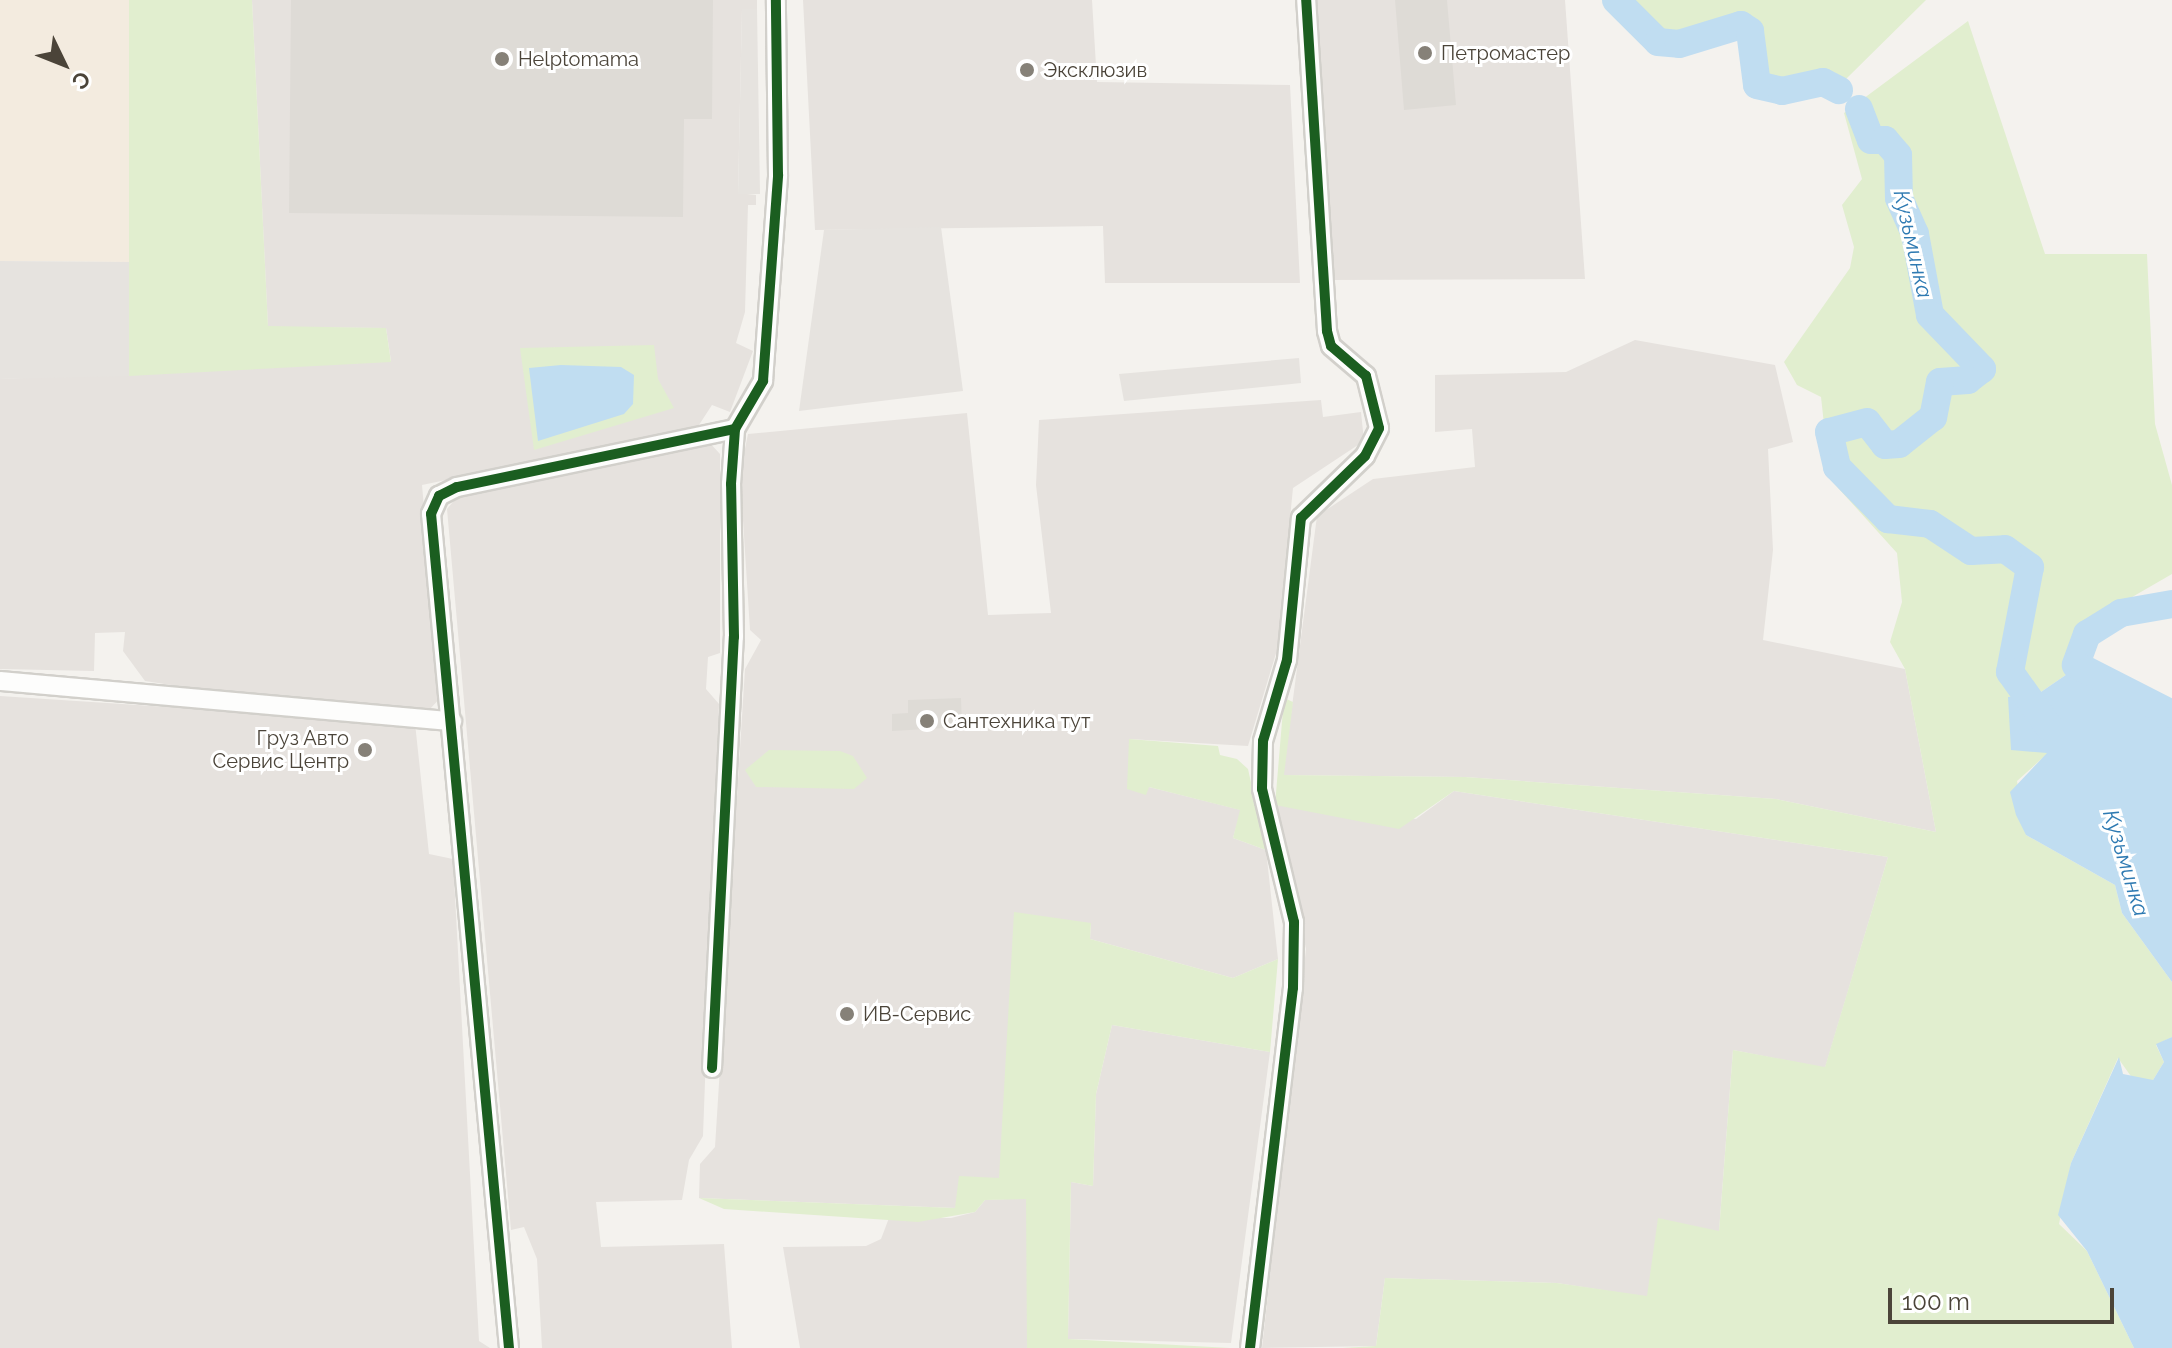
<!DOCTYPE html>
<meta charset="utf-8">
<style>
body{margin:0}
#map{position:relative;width:2172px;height:1348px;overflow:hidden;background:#f4f2ee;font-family:Raleway,sans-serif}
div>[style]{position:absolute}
.commercial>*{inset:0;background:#f3ebdf}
.industrial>*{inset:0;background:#e6e2de}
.green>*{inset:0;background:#e1eecf}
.parking>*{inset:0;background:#e6e3df}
.water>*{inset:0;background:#c0ddf1}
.river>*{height:28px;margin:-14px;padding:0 14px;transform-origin:14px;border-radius:14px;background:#c0ddf1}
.building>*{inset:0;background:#dedbd6}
.roads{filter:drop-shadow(2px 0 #d2d0cb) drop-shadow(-2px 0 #d2d0cb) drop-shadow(0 2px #d2d0cb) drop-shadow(0 -2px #d2d0cb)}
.minor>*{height:18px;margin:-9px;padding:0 9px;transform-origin:9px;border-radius:9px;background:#fdfdfc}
.cycleway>*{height:10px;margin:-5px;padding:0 5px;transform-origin:5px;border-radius:5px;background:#1b5e20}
.dots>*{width:22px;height:22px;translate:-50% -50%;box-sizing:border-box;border:4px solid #fff;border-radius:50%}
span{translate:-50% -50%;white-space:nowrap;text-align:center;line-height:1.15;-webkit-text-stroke:6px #fff;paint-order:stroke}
.poi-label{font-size:20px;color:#4b4439}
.left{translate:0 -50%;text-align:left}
.right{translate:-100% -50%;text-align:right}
.water-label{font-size:22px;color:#2e7ab2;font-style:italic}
.north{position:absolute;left:24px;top:24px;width:80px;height:80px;-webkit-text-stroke:6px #fff;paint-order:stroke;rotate:133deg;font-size:22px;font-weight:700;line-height:32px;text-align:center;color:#4b4439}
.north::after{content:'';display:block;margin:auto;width:28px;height:36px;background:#4b4439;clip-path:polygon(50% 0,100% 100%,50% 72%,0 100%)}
.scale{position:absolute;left:1888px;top:1288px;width:226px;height:36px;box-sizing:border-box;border:4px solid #4b4439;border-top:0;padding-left:10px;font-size:24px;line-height:28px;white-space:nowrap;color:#4b4439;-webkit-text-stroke:6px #fff;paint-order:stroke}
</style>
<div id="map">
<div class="commercial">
<div style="clip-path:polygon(0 0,129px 0,129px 262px,0 261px)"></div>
</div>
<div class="industrial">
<div style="clip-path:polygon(252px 0,757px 0,757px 9px,742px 10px,738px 193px,756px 195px,756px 205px,748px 205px,745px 312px,736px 343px,753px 351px,730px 412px,712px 405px,697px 428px,422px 485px,441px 697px,430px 709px,276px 701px,145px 681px,123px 651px,125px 632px,95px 633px,94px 671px,0 669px,0 379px,391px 361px,386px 328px,268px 327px)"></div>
<div style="clip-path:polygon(803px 0,1092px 0,1097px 82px,1290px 85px,1300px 283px,1105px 283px,1103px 226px,815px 230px)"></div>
<div style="clip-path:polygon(1315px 0,1565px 0,1585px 279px,1331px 280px)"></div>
<div style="clip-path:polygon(1635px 340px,1775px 365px,1793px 442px,1768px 449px,1773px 550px,1763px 640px,1905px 669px,1936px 832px,1776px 799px,1465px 777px,1283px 775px,1317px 516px,1373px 479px,1475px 467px,1472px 429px,1435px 432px,1435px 375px,1566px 372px)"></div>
<div style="clip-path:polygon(1321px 400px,1323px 417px,1361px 412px,1364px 441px,1293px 488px,1277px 650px,1248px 746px,1129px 739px,1149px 787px,1241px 810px,1233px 838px,1266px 850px,1278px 959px,1233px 978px,1090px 939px,1091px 923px,999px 1178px,956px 1208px,699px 1198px,700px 1164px,715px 1147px,745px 669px,761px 640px,750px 630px,740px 473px,748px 434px,967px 413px,988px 615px,1051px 613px,1036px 485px,1039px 420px)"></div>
<div style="clip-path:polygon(708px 441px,720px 454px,720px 653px,708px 657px,706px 689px,719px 704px,703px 1136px,689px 1160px,682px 1200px,596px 1202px,601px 1247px,724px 1244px,732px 1348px,542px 1348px,537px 1259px,524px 1227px,511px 1230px,447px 509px,457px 497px)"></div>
<div style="clip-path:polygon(0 696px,415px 723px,429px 854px,453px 859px,479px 1341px,490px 1348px,0 1348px)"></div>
<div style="clip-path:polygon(1454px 791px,1888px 857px,1825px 1068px,1733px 1050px,1719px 1231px,1647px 1297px,1557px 1283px,1385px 1278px,1376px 1346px,1262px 1348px,1306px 949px,1275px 805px,1416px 819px)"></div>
<div style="clip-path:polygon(1112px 1025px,1270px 1052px,1231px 1343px,1068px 1339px,1071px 1182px,1093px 1186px,1096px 1094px)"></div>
<div style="clip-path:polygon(1027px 1198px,1027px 1348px,800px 1348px,783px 1247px,866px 1246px,881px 1239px,889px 1218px,951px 1218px,975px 1212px,985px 1200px)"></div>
</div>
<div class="green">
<div style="clip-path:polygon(129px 0,252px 0,268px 326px,386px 328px,391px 362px,129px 376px)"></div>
<div style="clip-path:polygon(1632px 0,1926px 0,1846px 79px,1820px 74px,1782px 82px,1766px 73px,1759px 26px,1749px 16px,1670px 36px)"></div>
<div style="clip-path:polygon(1968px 21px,2045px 254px,2147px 254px,2155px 424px,2172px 485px,2172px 574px,2127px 600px,2139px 616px,2103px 620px,2063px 672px,2076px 668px,2038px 694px,2009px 697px,2048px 753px,2017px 781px,2026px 835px,2115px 885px,2122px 913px,2172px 982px,2172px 1037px,2156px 1045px,2164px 1062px,2153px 1080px,2135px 1082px,2118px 1058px,2071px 1163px,2059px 1224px,2087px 1251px,2134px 1348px,1342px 1348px,1376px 1346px,1385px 1278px,1557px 1283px,1647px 1296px,1658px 1218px,1719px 1231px,1733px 1050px,1825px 1067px,1888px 857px,1454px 791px,1399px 829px,1275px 805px,1284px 698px,1293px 702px,1284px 775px,1465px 777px,1776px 799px,1936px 832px,1905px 669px,1890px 642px,1902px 602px,1897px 553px,1830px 479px,1821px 397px,1797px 385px,1784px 362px,1850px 268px,1854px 247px,1842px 205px,1862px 179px,1844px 113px)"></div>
<div style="clip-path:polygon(654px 345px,658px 379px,674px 408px,534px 450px,520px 348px)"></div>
<div style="clip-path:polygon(1129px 739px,1218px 746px,1220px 755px,1237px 759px,1248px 769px,1266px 850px,1233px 838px,1240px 810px,1149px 787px,1146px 795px,1127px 789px)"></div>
<div style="clip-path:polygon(769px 750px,840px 751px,853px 756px,867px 778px,854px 789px,756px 787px,745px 770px)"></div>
<div style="clip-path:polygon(1014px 912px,1091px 923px,1090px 939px,1233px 978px,1278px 959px,1270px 1052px,1112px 1025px,1096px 1094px,1093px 1186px,1071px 1182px,1068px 1339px,1230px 1348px,1027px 1348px,1026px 1199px,985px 1200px,975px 1212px,918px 1222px,724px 1209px,699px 1198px,955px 1208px,959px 1176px,999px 1178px)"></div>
</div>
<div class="parking">
<div style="clip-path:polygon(742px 9px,757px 9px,760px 194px,738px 194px)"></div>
<div style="clip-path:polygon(941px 227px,963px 391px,799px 411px,824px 230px)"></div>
<div style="clip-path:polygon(0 261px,129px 262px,129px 376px,0 379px)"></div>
<div style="clip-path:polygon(1299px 358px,1301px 383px,1124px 401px,1119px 374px)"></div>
</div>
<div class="water">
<div style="clip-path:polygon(561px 365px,621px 367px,634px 375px,633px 404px,624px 414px,538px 441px,529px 368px)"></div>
<div style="clip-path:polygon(2076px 668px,2172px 717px,2172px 982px,2122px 913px,2115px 885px,2026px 835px,2016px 815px,2010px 792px,2047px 753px,2011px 750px,2008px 697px,2038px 694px)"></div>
<div style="clip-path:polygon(2172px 1037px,2172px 1348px,2134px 1348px,2087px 1251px,2058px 1215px,2071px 1163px,2119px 1057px,2123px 1074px,2153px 1080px,2164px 1062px,2156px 1044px)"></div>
</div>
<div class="river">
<div style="left:1616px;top:0;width:59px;rotate:45deg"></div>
<div style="left:1658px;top:42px;width:21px;rotate:5deg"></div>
<div style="left:1679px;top:44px;width:65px;rotate:-17deg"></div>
<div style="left:1741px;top:25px;width:11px;rotate:34deg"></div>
<div style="left:1750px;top:31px;width:54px;rotate:82.6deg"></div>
<div style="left:1757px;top:85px;width:26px;rotate:13deg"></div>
<div style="left:1782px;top:91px;width:42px;rotate:-12.4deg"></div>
<div style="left:1823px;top:82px;width:18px;rotate:27deg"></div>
<div style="left:1859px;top:109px;width:33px;rotate:69deg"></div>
<div style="left:1871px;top:140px;width:14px"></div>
<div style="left:1885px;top:140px;width:20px;rotate:49deg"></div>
<div style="left:1898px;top:155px;width:43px;rotate:88.7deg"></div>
<div style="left:1899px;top:198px;width:39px;rotate:66deg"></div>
<div style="left:1915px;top:234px;width:82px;rotate:79.5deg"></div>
<div style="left:1930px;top:315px;width:75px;rotate:46.1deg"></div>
<div style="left:1982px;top:369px;width:18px;rotate:142deg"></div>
<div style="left:1968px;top:380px;width:28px;rotate:176deg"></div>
<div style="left:1940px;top:382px;width:36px;rotate:101deg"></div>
<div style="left:1933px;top:417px;width:43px;rotate:141.5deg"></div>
<div style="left:1899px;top:444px;width:14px;rotate:176deg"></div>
<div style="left:1885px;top:445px;width:29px;rotate:-128deg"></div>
<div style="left:1867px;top:422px;width:39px;rotate:165deg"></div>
<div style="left:1829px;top:432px;width:36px;rotate:77deg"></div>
<div style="left:1837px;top:467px;width:73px;rotate:45.6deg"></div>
<div style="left:1888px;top:519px;width:42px;rotate:6.8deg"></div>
<div style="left:1930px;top:524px;width:49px;rotate:33.4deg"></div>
<div style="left:1971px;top:551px;width:34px;rotate:-3deg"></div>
<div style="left:2005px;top:549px;width:31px;rotate:36deg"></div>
<div style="left:2030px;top:567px;width:107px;rotate:100.8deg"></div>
<div style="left:2010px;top:672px;width:67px;rotate:54.7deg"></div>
<div style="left:2172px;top:604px;width:52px;rotate:170deg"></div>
<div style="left:2121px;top:613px;width:40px;rotate:148deg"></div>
<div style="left:2087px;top:634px;width:33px;rotate:110deg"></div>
<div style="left:2076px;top:665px;width:108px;rotate:27deg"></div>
</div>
<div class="building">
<div style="clip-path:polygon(291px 0,713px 0,712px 119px,684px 119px,683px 217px,289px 213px)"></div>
<div style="clip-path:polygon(1395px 0,1447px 0,1456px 105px,1404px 110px)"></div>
<div style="clip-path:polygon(961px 698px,962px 727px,892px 731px,892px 714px,908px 713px,908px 700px)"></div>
</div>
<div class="roads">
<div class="minor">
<div style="left:0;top:681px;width:454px;rotate:5.1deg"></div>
<div style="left:712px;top:1068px;width:432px;rotate:-87.1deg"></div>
<div style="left:734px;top:637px;width:153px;rotate:-91.1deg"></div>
<div style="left:731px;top:484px;width:55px;rotate:-85.8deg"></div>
<div style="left:735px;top:429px;width:56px;rotate:-59.7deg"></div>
<div style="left:763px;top:381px;width:207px;rotate:-85.8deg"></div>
<div style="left:778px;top:175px;width:175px;rotate:-90.7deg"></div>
<div style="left:509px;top:1348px;width:838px;rotate:-95.34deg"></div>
<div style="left:431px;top:514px;width:20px;rotate:-66deg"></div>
<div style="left:439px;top:496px;width:20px;rotate:-27deg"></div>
<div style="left:457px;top:487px;width:284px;rotate:-11.8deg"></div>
<div style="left:1250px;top:1348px;width:363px;rotate:-83.2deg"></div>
<div style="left:1293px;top:988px;width:66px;rotate:-89.1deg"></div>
<div style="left:1294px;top:922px;width:137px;rotate:-103.5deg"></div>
<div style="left:1262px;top:789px;width:48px;rotate:-88.8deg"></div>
<div style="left:1263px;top:741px;width:84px;rotate:-73.5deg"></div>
<div style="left:1287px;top:660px;width:143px;rotate:-84.4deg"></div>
<div style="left:1301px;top:518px;width:89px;rotate:-44.1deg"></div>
<div style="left:1365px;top:456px;width:31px;rotate:-63deg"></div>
<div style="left:1379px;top:428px;width:54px;rotate:-104deg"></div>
<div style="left:1366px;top:376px;width:46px;rotate:-139.4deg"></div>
<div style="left:1331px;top:346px;width:16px;rotate:-105deg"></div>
<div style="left:1327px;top:331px;width:332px;rotate:-93.6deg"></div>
</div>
</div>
<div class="cycleway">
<div style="left:712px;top:1068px;width:432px;rotate:-87.1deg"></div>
<div style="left:734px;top:637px;width:153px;rotate:-91.1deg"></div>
<div style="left:731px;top:484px;width:55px;rotate:-85.8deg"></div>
<div style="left:735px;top:429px;width:56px;rotate:-59.7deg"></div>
<div style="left:763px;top:381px;width:207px;rotate:-85.8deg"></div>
<div style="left:778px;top:175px;width:175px;rotate:-90.7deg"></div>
<div style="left:509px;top:1348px;width:838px;rotate:-95.34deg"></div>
<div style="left:431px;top:514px;width:20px;rotate:-66deg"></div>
<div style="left:439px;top:496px;width:20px;rotate:-27deg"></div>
<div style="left:457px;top:487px;width:284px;rotate:-11.8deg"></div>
<div style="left:1250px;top:1348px;width:363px;rotate:-83.2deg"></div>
<div style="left:1293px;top:988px;width:66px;rotate:-89.1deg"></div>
<div style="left:1294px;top:922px;width:137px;rotate:-103.5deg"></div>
<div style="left:1262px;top:789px;width:48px;rotate:-88.8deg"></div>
<div style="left:1263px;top:741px;width:84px;rotate:-73.5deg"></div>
<div style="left:1287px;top:660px;width:143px;rotate:-84.4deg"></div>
<div style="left:1301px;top:518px;width:89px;rotate:-44.1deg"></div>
<div style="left:1365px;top:456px;width:31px;rotate:-63deg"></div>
<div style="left:1379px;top:428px;width:54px;rotate:-104deg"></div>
<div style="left:1366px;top:376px;width:46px;rotate:-139.4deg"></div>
<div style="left:1331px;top:346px;width:16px;rotate:-105deg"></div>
<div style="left:1327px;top:331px;width:332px;rotate:-93.6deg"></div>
</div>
<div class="dots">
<div style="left:1425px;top:53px;background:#868178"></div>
<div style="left:502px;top:59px;background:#868178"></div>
<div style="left:1027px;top:70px;background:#868178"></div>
<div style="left:927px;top:721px;background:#868178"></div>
<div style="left:365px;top:750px;background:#868178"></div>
<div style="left:847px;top:1014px;background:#868178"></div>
</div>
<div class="poi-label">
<span class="left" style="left:1441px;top:53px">Петромастер</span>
<span class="left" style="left:518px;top:59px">Helptomama</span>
<span class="left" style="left:1043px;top:70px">Эксклюзив</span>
<span class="left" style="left:943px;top:721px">Сантехника тут</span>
<span class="right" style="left:349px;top:750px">Груз Авто<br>Сервис Центр</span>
<span class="left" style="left:863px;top:1014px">ИВ-Сервис</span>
</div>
<div class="water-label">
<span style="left:1913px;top:244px;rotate:77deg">Кузьминка</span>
<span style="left:2126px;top:863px;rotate:73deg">Кузьминка</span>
</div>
<div class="north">С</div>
<div class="scale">100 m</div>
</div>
